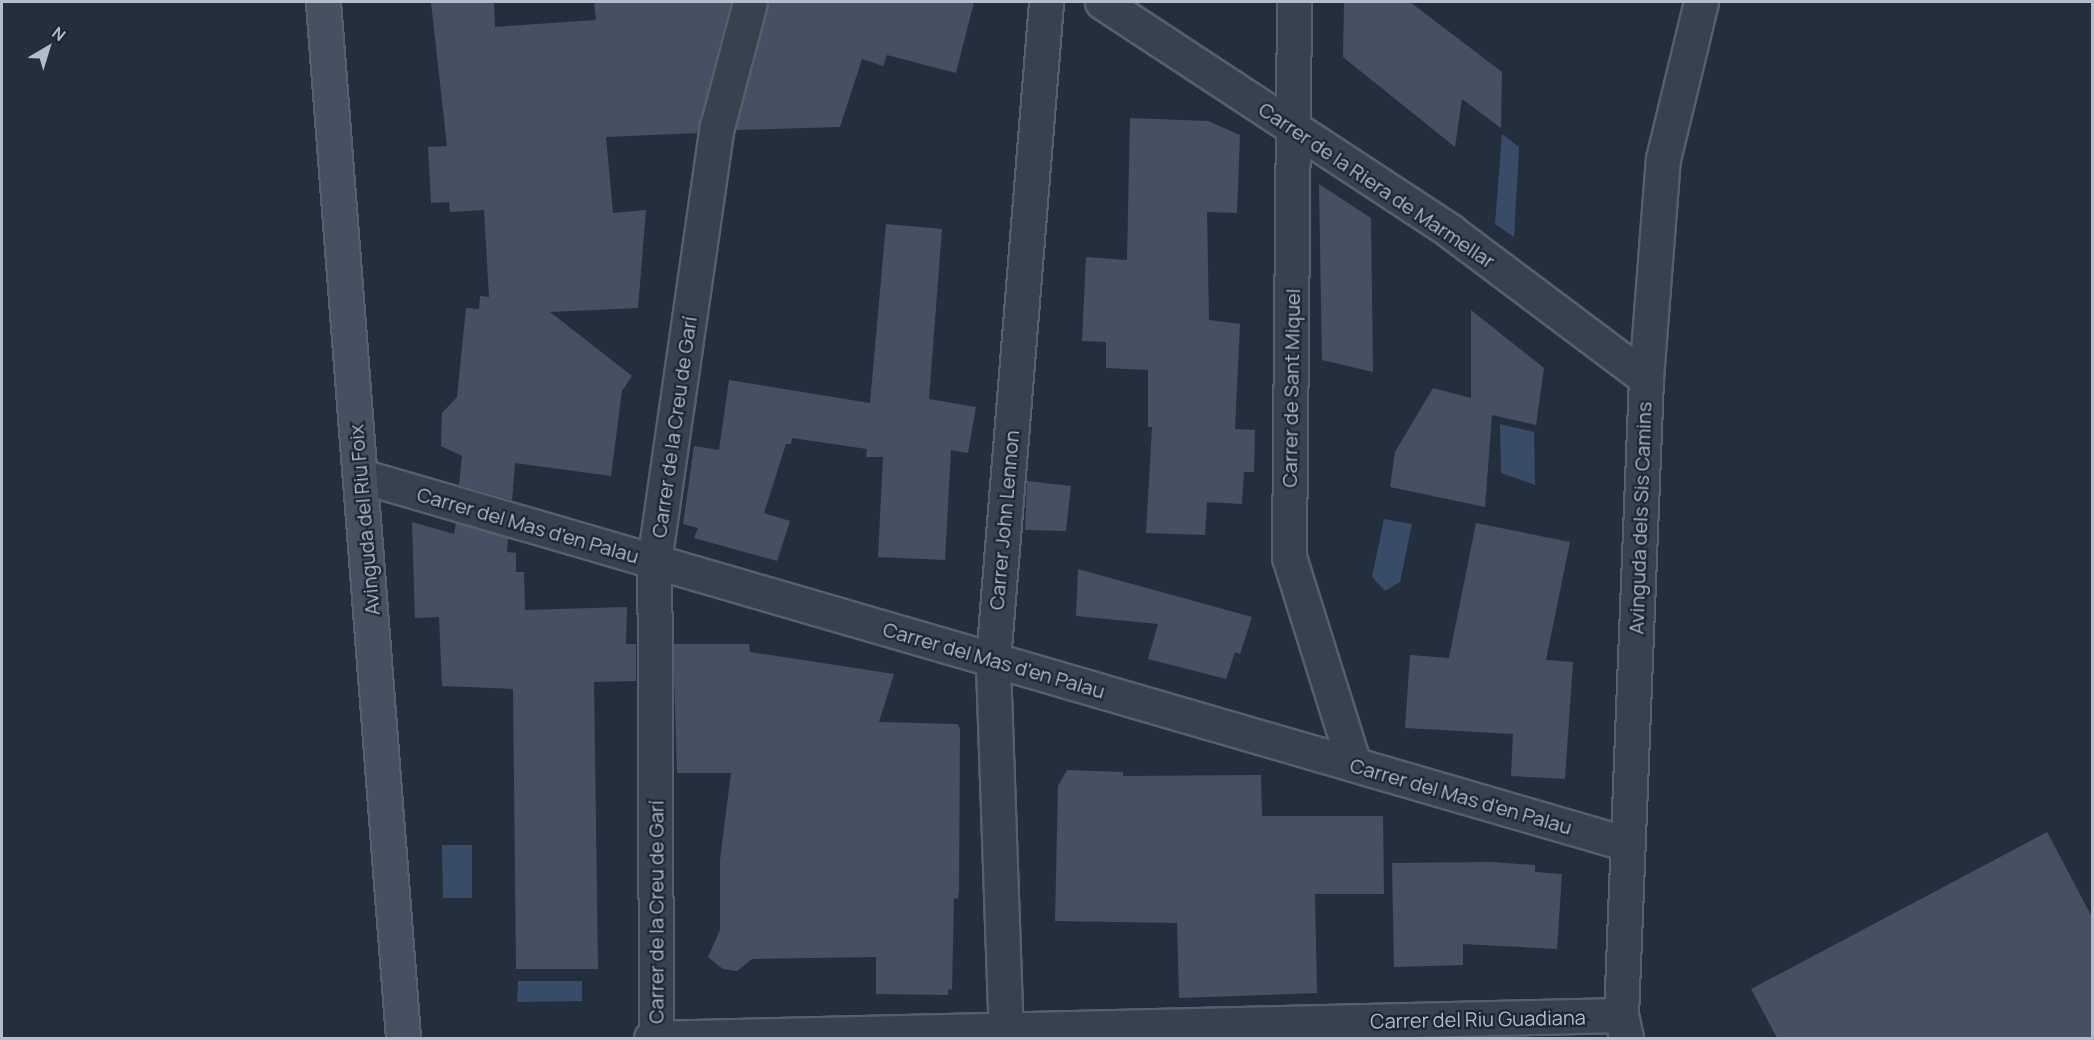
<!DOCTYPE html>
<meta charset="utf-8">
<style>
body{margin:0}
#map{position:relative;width:2094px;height:1040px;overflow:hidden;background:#242f3e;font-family:Manrope,sans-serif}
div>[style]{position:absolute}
.water>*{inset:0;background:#394c67}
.building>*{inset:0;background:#455162}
.roads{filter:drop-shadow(2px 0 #565f6c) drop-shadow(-2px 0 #565f6c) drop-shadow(0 2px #565f6c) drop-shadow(0 -2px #565f6c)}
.street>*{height:33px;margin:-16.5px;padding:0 16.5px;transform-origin:16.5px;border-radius:16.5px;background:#38414e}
.secondary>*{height:33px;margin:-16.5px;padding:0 16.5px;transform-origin:16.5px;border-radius:16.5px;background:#465061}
span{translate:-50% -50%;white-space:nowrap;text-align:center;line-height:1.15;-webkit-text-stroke:4.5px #1d2633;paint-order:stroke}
.street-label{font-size:20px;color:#b4bcc9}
.frame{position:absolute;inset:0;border:3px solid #b4bcc9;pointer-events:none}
.north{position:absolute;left:18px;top:18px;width:60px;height:60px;-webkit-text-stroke:4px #1d2633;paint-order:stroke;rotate:38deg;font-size:16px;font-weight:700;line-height:24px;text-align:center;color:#b4bcc9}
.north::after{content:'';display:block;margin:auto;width:21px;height:27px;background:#b4bcc9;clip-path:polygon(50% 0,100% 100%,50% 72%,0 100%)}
</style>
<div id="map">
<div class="water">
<div style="clip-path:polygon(1502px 134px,1519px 147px,1514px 237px,1495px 224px)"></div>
<div style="clip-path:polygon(1500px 424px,1534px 432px,1535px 485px,1501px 473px)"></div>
<div style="clip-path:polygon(1384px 519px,1412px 524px,1400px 582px,1385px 591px,1372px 577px)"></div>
<div style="clip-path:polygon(442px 845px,472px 845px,472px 898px,443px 898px)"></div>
<div style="clip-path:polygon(518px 981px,582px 981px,582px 1001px,517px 1002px)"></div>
</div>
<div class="building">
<div style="clip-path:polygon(431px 2px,494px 2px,495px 27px,596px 20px,594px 2px,731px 2px,697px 133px,606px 137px,613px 213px,646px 210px,638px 308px,550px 312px,632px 376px,622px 391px,611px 476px,515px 463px,512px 500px,459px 485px,462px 456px,441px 446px,442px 413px,457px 397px,466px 308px,479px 309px,480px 296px,489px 297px,484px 210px,450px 212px,449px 202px,431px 203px,428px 147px,447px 146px)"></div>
<div style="clip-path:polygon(768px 2px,974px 2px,956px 73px,887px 55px,883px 66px,862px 59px,840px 127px,736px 130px)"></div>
<div style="clip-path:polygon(1344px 2px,1410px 2px,1502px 72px,1501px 128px,1462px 99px,1455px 147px,1343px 57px)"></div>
<div style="clip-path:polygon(1130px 118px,1208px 121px,1240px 135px,1237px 213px,1207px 212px,1209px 320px,1240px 324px,1235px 429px,1255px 430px,1254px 472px,1244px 472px,1242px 504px,1207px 502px,1205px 535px,1146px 533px,1152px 427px,1148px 427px,1148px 370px,1106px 368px,1106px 342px,1082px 341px,1086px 257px,1127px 260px)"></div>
<div style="clip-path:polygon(1319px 184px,1371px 218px,1373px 372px,1322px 360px)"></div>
<div style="clip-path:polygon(886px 224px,942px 229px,929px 399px,976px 407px,968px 453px,951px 450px,945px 560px,878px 557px,883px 457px,866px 457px,867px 449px,792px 438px,791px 444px,786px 444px,764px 513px,790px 521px,777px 561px,694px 538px,698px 528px,683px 524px,694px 446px,719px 450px,729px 380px,870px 403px)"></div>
<div style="clip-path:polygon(1471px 310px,1544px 368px,1536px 425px,1492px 415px,1485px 507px,1390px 487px,1395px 452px,1433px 388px,1471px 398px)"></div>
<div style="clip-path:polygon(1027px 481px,1071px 486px,1066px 531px,1025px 530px)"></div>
<div style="clip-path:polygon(412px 522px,454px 534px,456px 523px,508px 538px,507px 552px,516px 553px,516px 572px,524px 572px,525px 610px,627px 607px,626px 644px,636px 644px,636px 681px,594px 682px,598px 969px,516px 969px,513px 689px,442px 686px,439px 617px,415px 618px)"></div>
<div style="clip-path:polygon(1476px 523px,1570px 542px,1546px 660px,1573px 662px,1565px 779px,1511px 776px,1513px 734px,1405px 728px,1410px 655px,1449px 658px)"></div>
<div style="clip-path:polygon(1078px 569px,1252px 617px,1240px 654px,1235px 652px,1226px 679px,1148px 659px,1158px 624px,1076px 616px)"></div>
<div style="clip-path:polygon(673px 644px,749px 644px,750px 652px,894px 674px,879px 722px,957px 724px,960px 728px,959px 889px,958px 899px,954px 898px,952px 990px,948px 989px,948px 995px,876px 994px,876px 957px,752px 959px,737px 971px,723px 969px,708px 957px,720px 930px,720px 860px,731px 773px,677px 773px)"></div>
<div style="clip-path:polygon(1067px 770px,1123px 772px,1123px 776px,1261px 775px,1262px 816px,1383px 816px,1384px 894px,1315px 894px,1317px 993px,1179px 998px,1177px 923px,1055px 921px,1058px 786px)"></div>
<div style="clip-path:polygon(2047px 832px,2092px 917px,2092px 1038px,1777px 1038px,1751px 989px)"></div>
<div style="clip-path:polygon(1491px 862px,1535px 865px,1535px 872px,1562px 874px,1557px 949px,1463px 944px,1463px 965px,1394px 967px,1392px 863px)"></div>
</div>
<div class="roads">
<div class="street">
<div style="left:1102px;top:2px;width:417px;rotate:33.3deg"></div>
<div style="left:1450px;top:231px;width:245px;rotate:36.9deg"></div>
<div style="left:1294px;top:2px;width:555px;rotate:90.52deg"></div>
<div style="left:1289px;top:557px;width:217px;rotate:72.6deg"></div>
<div style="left:361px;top:476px;width:1319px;rotate:16.2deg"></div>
<div style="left:651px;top:1038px;width:970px;rotate:-1.36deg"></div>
<div style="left:656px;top:1038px;width:476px;rotate:-90.2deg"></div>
<div style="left:654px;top:562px;width:440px;rotate:-81.8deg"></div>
<div style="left:717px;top:127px;width:129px;rotate:-75.2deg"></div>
<div style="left:1006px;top:1038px;width:378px;rotate:-92deg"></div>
<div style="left:993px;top:660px;width:660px;rotate:-85.39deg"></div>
<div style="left:1626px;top:1038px;width:24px;rotate:-102deg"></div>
<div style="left:1621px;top:1015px;width:637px;rotate:-87.75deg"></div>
<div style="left:1646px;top:378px;width:220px;rotate:-85.6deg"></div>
<div style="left:1663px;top:159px;width:162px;rotate:-76.4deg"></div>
</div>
<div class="secondary">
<div style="left:323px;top:2px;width:1039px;rotate:85.58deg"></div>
</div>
</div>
<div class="street-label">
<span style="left:1377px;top:185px;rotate:34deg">Carrer de la Riera de Marmellar</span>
<span style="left:1291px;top:388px;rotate:-89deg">Carrer de Sant Miquel</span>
<span style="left:674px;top:427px;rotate:-82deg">Carrer de la Creu de Garí</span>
<span style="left:1640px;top:518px;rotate:-88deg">Avinguda dels Sis Camins</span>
<span style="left:364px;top:520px;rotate:-95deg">Avinguda del Riu Foix</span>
<span style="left:1004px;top:520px;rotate:-85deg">Carrer John Lennon</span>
<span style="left:528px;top:525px;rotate:16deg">Carrer del Mas d'en Palau</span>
<span style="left:994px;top:660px;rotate:16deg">Carrer del Mas d'en Palau</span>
<span style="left:1461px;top:796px;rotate:16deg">Carrer del Mas d'en Palau</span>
<span style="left:656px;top:912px;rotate:-90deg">Carrer de la Creu de Garí</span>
<span style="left:1478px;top:1019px;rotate:-1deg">Carrer del Riu Guadiana</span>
</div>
<div class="frame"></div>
<div class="north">N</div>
</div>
